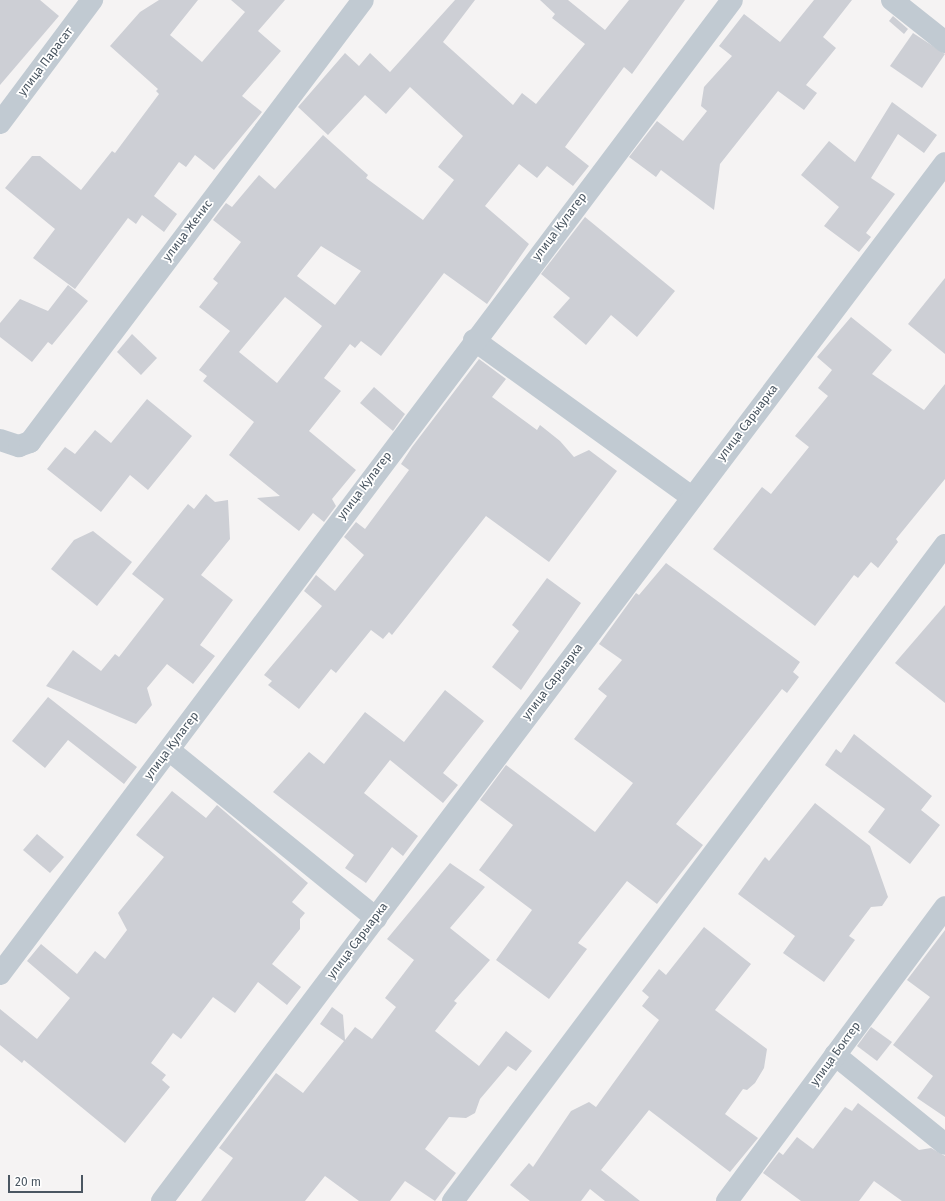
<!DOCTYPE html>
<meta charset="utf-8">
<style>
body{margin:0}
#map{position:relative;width:945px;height:1201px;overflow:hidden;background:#f5f3f3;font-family:"Fira Sans",sans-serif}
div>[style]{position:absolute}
.building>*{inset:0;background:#cdcfd5}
.minor>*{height:22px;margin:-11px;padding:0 11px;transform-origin:11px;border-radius:11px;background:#c1cad2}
span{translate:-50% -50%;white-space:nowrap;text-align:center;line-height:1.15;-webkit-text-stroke:3.5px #fff;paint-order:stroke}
.street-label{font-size:12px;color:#4a5661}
.scale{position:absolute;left:8px;top:1175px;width:75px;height:18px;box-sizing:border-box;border:2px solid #4a5661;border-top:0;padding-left:5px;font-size:12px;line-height:14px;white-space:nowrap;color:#4a5661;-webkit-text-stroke:3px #fff;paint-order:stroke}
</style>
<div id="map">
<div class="building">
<div style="clip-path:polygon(0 0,40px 0,59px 16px,0 85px)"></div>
<div style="clip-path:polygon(159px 0,198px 0,170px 35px,202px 62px,245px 12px,231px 0,285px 0,258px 31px,281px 51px,242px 96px,262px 112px,214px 170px,195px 155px,186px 167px,179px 162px,154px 196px,177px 214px,164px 232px,142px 215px,136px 224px,128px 218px,75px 289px,33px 258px,55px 229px,5px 188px,32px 156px,40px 156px,81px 190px,112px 151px,115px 153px,159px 94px,156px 91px,158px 89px,110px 46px,140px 12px)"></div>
<div style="clip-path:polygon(evenodd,455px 0,475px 0,443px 42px,513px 105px,522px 93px,536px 104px,585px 44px,552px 18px,555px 14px,540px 0,568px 0,605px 30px,629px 0,685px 0,632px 74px,624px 67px,565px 147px,589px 166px,573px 186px,547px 166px,537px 178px,519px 164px,485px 206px,529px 244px,487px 304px,444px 273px,381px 356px,361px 341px,355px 348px,350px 344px,324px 378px,341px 391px,309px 431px,356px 470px,332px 499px,336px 506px,324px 522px,313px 513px,299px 531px,257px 498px,280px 496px,229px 455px,254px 422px,203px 381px,207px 376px,199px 370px,230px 331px,199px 307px,218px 283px,213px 279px,241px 242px,213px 220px,226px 203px,232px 207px,259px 175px,275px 189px,323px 135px,368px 175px,366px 178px,423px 220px,454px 180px,438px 167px,463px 136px,410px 87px,386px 114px,365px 95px,328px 135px,298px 107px,345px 53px,359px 66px,370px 53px,390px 72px,455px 0,321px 246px,361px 271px,335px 305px,297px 276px,321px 246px,455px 0,285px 297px,322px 326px,277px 383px,239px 352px,285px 297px)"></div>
<div style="clip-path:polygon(814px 0,852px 0,823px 37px,836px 48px,806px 85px,817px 93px,804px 110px,778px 91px,720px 164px,714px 210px,661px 170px,656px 177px,629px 157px,657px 121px,683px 141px,707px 111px,701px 106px,704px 87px,732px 56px,719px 46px,744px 14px,780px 42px)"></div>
<div style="clip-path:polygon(893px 16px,908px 29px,904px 34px,889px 21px)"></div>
<div style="clip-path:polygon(913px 33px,945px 54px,922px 88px,890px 66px)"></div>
<div style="clip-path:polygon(892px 102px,937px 135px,924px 153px,898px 134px,871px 178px,895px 194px,866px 233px,871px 237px,859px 252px,824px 226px,839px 207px,801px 175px,829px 141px,855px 162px)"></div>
<div style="clip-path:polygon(585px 217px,675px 291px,637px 337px,611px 315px,586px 345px,553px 317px,570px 298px,541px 274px)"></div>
<div style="clip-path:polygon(945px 278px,945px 354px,908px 324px)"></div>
<div style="clip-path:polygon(68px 285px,88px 301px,52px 345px,48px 342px,32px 362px,0 337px,0 323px,20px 299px,48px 311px)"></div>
<div style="clip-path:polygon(851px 317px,892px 350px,872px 374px,924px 410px,945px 384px,945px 479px,896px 539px,898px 542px,878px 568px,871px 562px,858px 578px,854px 575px,815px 626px,713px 549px,762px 487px,771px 494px,809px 447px,795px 436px,828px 396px,818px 388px,832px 370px,817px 357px)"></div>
<div style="clip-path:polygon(132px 334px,157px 358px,141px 375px,117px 352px)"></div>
<div style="clip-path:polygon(479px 359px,506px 379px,492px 397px,537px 430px,540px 425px,560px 441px,574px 457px,589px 450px,617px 471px,549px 562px,486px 516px,392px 635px,389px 632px,383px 639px,371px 630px,336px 673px,331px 669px,299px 709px,268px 685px,272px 681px,264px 675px,322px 606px,304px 591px,316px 575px,335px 591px,364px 555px,344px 537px,356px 522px,365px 529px,409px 470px,401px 464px,412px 447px)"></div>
<div style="clip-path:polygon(374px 387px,405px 414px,393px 431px,360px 403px)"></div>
<div style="clip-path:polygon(147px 399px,192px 436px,148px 490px,130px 475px,101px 512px,47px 469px,65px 447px,75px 454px,95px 430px,111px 443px)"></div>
<div style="clip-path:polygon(206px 494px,215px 502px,228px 500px,230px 539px,201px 575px,233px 600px,200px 645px,215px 656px,193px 684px,167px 664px,147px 688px,152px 705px,136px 724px,46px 686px,73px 650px,101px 671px,115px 654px,119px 657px,164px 599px,132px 574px,188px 504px,194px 509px)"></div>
<div style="clip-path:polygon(93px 531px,132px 562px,97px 606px,51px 569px,74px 540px)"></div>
<div style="clip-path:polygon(666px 563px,800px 662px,793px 672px,799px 677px,787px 693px,782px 689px,676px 824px,703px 845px,678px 877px,657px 904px,627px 881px,578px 943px,587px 949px,549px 999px,496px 960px,532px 910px,479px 870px,513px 825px,480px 800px,506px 765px,595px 832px,633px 783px,574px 739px,607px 696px,598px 689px,622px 660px,599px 644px,636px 593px,639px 595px)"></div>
<div style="clip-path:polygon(547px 578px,581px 603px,521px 690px,492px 667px,519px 631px,512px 625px)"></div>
<div style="clip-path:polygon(945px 605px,945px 703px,895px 663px)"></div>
<div style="clip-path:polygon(445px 690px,484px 721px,443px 773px,458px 785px,443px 803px,390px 760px,364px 793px,418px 836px,403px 856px,392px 847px,366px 883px,345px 868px,354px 855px,273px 792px,309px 752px,324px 764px,365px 712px,404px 742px)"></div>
<div style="clip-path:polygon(48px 697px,137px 767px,124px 784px,68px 740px,45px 768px,12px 741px)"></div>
<div style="clip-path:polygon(854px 734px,932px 796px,921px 810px,940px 825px,910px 864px,868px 832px,885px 809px,825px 765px,836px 749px,841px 753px)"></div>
<div style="clip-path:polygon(172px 791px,206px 818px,217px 805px,308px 883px,292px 902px,305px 913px,300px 919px,300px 929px,272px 964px,301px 987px,287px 1005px,258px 982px,235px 1013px,213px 997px,181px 1039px,173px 1033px,151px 1063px,166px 1075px,162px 1080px,170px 1087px,125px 1143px,24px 1060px,22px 1063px,0 1045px,0 1009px,37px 1039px,70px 998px,27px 961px,41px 944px,77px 974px,95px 951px,105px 959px,127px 930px,118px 913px,164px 857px,136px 835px)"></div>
<div style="clip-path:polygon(815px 803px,870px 846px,888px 897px,882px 906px,871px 907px,849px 936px,855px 940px,824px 982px,783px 953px,795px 936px,738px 894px,765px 857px,769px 861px)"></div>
<div style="clip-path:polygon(37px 834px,64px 857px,50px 873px,23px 850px)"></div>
<div style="clip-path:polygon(450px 863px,485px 887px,450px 928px,490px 960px,454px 1001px,457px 1003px,435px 1031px,479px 1066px,506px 1031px,532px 1051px,516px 1071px,508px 1066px,480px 1099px,475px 1113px,466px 1118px,449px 1117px,425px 1149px,456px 1173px,435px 1201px,405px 1181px,390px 1201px,359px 1201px,325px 1176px,305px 1201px,201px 1201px,233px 1158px,219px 1148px,276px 1073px,303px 1093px,344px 1041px,320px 1024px,332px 1007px,343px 1015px,345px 1040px,355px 1027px,372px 1039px,396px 1007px,385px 998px,414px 960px,387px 939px)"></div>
<div style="clip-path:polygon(704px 927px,751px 964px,715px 1010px,767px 1049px,764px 1068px,755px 1083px,747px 1090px,743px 1089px,725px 1114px,758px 1138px,730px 1172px,649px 1110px,601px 1170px,640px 1201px,605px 1201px,590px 1189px,581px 1201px,530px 1201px,510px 1185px,529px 1163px,533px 1167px,571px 1111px,589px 1102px,596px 1107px,659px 1020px,642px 1006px,649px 997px,642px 991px,659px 969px,666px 975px)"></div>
<div style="clip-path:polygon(945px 930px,945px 1117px,917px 1098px,933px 1076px,893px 1045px,930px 997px,907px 980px)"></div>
<div style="clip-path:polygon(871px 1027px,892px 1042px,877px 1061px,857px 1046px)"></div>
<div style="clip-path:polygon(858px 1103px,919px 1150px,931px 1148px,945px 1156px,945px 1201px,902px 1201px,874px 1181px,859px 1201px,801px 1201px,763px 1173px,779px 1152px,783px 1155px,797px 1137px,813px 1149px,845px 1107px,852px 1111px)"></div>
</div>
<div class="minor">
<div style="left:892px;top:0;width:68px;rotate:38.4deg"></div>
<div style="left:0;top:123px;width:154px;rotate:-53.2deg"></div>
<div style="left:474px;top:340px;width:269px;rotate:35.8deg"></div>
<div style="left:0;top:440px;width:20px;rotate:18deg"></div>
<div style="left:19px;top:446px;width:12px;rotate:-20deg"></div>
<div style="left:30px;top:442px;width:553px;rotate:-53.01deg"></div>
<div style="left:169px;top:750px;width:267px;rotate:39.1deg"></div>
<div style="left:0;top:974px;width:1218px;rotate:-53.07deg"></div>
<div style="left:835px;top:1055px;width:141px;rotate:39deg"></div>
<div style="left:162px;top:1201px;width:1300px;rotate:-52.97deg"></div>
<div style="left:453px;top:1201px;width:820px;rotate:-53.13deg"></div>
<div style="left:727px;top:1201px;width:366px;rotate:-53.4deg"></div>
</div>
<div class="street-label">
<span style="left:46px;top:62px;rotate:-53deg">улица Парасат</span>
<span style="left:560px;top:227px;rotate:-53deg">улица Кулагер</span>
<span style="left:188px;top:231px;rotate:-53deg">улица Женис</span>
<span style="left:748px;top:423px;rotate:-53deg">улица Сарыарка</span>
<span style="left:365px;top:486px;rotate:-53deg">улица Кулагер</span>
<span style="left:553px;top:682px;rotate:-53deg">улица Сарыарка</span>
<span style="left:172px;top:746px;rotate:-53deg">улица Кулагер</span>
<span style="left:358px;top:941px;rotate:-53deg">улица Сарыарка</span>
<span style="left:836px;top:1054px;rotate:-54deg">улица Боктер</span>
</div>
<div class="scale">20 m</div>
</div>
